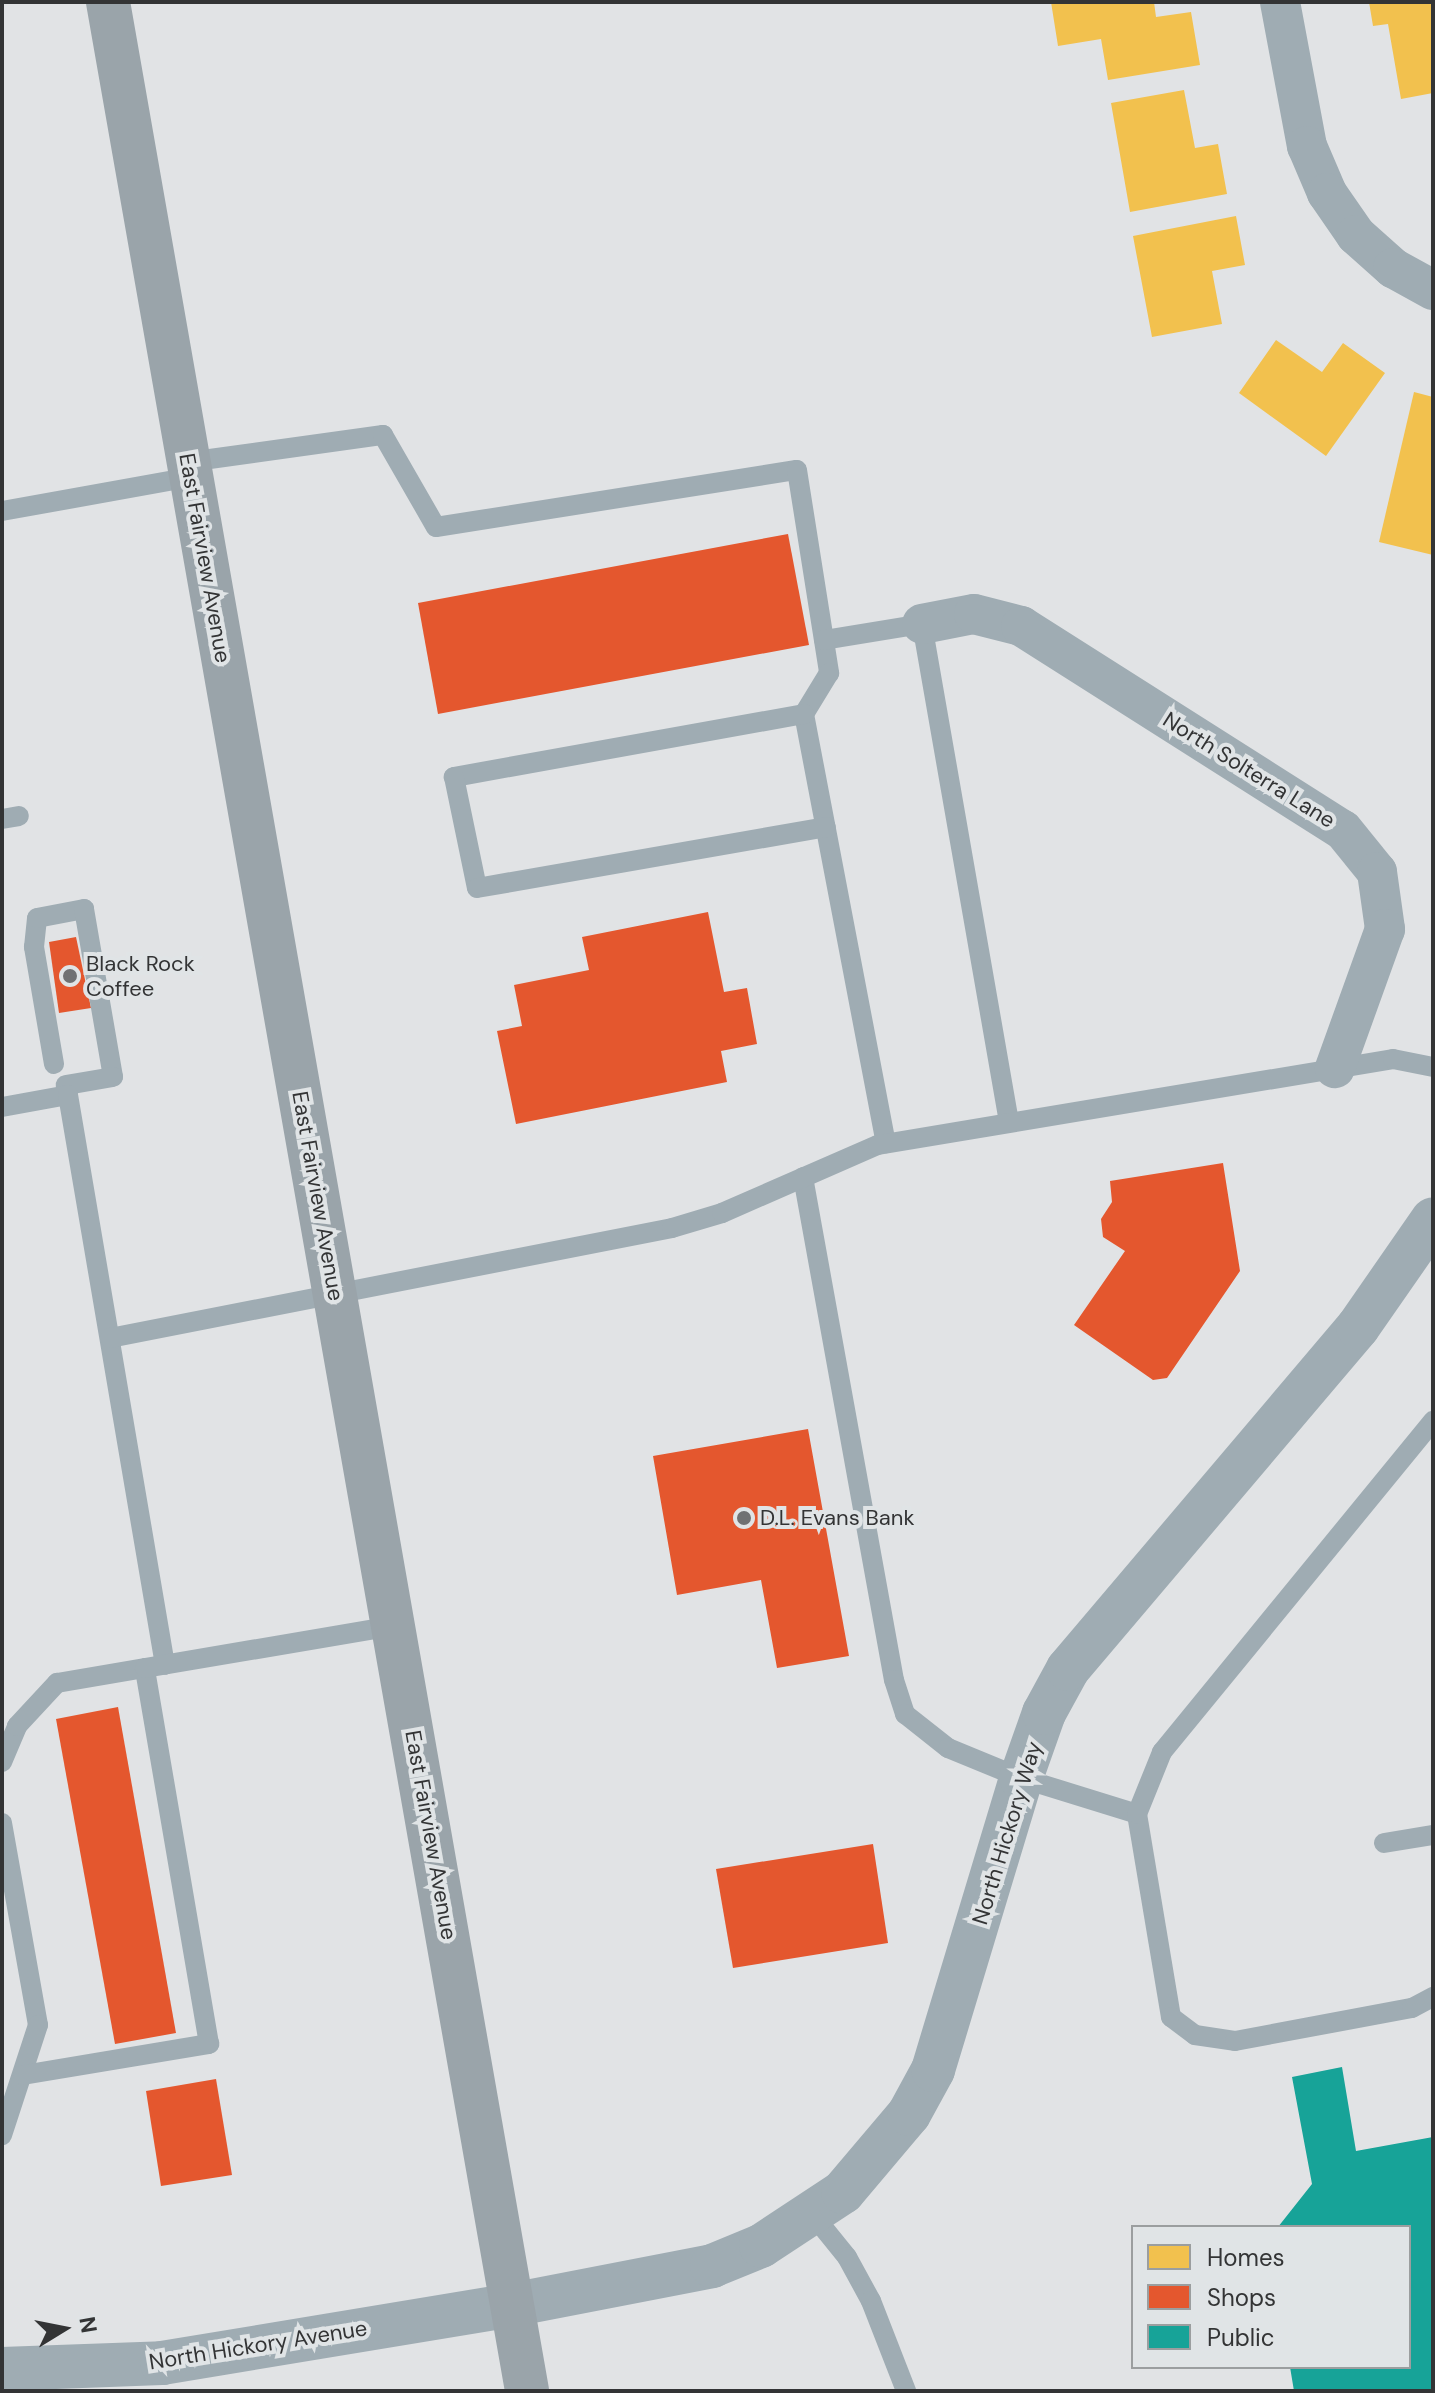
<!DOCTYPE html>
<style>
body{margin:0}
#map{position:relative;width:1435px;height:2393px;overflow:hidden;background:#e1e3e5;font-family:"DM Sans",sans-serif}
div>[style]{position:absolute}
.homes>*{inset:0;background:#f2c14e}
.shops>*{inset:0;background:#e4572e}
.public>*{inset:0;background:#17a398}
.service>*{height:20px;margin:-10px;padding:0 10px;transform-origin:10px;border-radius:10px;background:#9facb3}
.minor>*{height:40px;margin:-20px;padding:0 20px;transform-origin:20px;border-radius:20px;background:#9facb3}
.tertiary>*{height:44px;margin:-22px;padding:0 22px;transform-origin:22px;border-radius:22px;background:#9facb3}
.primary>*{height:44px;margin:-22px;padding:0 22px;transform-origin:22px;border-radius:22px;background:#9aa4aa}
.dots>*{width:22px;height:22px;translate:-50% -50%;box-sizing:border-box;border:4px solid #e0e4e6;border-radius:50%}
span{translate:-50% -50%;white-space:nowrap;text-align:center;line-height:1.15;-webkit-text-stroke:8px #e0e4e6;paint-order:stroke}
.street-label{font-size:22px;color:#333435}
.poi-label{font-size:22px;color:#333435}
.left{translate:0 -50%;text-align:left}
.frame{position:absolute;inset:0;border:4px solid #333435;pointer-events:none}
.legend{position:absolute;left:1131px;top:2225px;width:280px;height:144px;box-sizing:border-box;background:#e0e4e6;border:2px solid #9b9e9f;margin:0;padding:10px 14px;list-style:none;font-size:24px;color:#333435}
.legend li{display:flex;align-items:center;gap:16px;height:40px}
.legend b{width:40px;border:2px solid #9b9e9f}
.north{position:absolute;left:24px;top:2289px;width:80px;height:80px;-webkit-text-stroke:6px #e0e4e6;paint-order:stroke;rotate:80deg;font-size:22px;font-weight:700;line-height:32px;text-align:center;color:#333435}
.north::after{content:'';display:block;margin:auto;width:28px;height:36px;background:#333435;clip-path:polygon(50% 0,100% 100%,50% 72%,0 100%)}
</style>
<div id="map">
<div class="homes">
<div style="clip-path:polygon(1051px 2px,1154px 2px,1156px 17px,1191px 12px,1200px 65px,1108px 80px,1101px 39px,1058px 46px)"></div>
<div style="clip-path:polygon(1369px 2px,1433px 2px,1433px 93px,1401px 99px,1388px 24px,1373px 26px)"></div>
<div style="clip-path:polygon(1184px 90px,1195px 148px,1218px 144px,1227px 194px,1130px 212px,1111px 103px)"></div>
<div style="clip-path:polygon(1236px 216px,1245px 265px,1212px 271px,1222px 324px,1152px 337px,1133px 236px)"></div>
<div style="clip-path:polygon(1276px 340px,1322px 372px,1343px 343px,1385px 373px,1326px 456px,1239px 393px)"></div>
<div style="clip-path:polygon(1414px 392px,1433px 397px,1433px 555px,1379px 542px)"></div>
</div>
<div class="shops">
<div style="clip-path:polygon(788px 534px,809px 645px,438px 714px,418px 603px)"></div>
<div style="clip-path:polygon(708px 912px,724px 992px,747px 988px,757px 1044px,721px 1051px,727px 1082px,516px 1124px,497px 1031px,522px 1026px,514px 985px,589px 970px,582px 937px)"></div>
<div style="clip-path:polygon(76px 937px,91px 1008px,59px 1013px,49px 942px)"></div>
<div style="clip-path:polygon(1223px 1163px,1240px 1271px,1167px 1378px,1153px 1380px,1074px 1325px,1125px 1251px,1103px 1237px,1101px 1219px,1112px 1202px,1110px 1181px)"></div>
<div style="clip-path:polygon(808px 1429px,849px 1656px,777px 1668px,761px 1580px,677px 1595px,653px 1456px)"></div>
<div style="clip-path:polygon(118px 1707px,176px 2033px,115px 2044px,56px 1719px)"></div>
<div style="clip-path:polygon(873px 1844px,888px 1943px,733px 1968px,716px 1869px)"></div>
<div style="clip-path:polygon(216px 2079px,232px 2175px,161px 2186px,146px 2091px)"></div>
</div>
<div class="public">
<div style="clip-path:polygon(1342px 2067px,1356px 2151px,1433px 2137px,1433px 2391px,1294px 2391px,1290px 2367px,1409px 2367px,1409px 2227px,1278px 2227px,1312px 2184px,1292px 2077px)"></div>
</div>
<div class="service">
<div style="left:188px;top:462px;width:197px;rotate:-7.9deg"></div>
<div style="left:383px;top:435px;width:106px;rotate:60.1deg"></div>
<div style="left:436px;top:527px;width:365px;rotate:-9deg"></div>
<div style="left:797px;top:470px;width:206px;rotate:81deg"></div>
<div style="left:829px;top:673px;width:48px;rotate:121.4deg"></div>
<div style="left:804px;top:714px;width:437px;rotate:79.2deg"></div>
<div style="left:2px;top:511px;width:192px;rotate:-10.2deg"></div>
<div style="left:824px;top:640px;width:99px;rotate:-9.3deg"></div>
<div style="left:922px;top:624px;width:506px;rotate:80.09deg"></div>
<div style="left:804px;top:714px;width:356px;rotate:169.8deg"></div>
<div style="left:454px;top:777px;width:113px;rotate:78.3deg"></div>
<div style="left:477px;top:888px;width:354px;rotate:-9.9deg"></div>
<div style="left:2px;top:819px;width:17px;rotate:-10deg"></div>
<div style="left:54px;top:1064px;width:119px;rotate:-99.7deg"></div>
<div style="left:34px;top:947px;width:29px;rotate:-84deg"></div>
<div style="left:37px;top:918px;width:48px;rotate:-10.8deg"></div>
<div style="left:84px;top:909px;width:170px;rotate:80.2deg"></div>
<div style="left:113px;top:1077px;width:48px;rotate:170.3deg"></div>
<div style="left:2px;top:1107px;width:67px;rotate:-10.3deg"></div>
<div style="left:68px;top:1095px;width:578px;rotate:80.34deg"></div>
<div style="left:803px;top:1177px;width:511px;rotate:79.75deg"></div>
<div style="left:894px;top:1680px;width:36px;rotate:72deg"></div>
<div style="left:905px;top:1714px;width:55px;rotate:38.3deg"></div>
<div style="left:948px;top:1748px;width:79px;rotate:22.3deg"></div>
<div style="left:1021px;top:1778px;width:121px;rotate:17.2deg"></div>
<div style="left:1137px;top:1814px;width:206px;rotate:80.5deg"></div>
<div style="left:1171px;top:2017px;width:30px;rotate:37deg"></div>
<div style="left:1195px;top:2035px;width:40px;rotate:8.5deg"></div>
<div style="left:1235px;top:2041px;width:180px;rotate:-10.6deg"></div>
<div style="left:1412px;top:2008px;width:24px;rotate:-28deg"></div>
<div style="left:110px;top:1338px;width:573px;rotate:-11.07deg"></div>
<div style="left:672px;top:1228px;width:52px;rotate:-16.7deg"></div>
<div style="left:722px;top:1213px;width:170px;rotate:-23.6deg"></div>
<div style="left:878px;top:1145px;width:522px;rotate:-9.48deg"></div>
<div style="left:1393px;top:1059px;width:41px;rotate:11.3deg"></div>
<div style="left:2px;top:1762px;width:39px;rotate:-67deg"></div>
<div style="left:17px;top:1726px;width:59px;rotate:-47.1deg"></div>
<div style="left:57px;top:1683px;width:89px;rotate:-9.7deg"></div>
<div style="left:1137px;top:1814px;width:67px;rotate:-68deg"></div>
<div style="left:1162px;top:1752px;width:428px;rotate:-50.7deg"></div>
<div style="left:2px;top:1823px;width:205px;rotate:79.9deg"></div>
<div style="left:38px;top:2025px;width:116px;rotate:108.1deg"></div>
<div style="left:1384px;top:1843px;width:50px;rotate:-9.3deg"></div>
<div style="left:23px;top:2075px;width:189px;rotate:-9.5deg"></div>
<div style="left:209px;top:2044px;width:381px;rotate:-99.7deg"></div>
<div style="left:145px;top:1668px;width:252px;rotate:-9.6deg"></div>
<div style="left:813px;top:2215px;width:54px;rotate:51deg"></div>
<div style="left:847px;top:2257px;width:50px;rotate:61.4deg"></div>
<div style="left:871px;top:2301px;width:97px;rotate:68.7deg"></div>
</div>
<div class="minor">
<div style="left:1280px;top:2px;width:147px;rotate:79.4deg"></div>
<div style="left:1307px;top:146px;width:51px;rotate:66.9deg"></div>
<div style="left:1327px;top:193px;width:51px;rotate:55.4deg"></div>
<div style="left:1356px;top:235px;width:50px;rotate:41.7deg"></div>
<div style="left:1393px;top:268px;width:46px;rotate:28.8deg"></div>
<div style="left:922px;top:624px;width:53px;rotate:-10.9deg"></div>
<div style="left:974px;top:614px;width:49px;rotate:14.3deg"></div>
<div style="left:1021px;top:626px;width:381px;rotate:32.4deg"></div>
<div style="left:1343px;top:830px;width:54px;rotate:51deg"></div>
<div style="left:1377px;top:872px;width:58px;rotate:82deg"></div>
<div style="left:1385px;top:929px;width:148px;rotate:109.8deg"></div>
</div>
<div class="tertiary">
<div style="left:2px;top:2369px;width:160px;rotate:-2.1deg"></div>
<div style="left:162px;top:2363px;width:355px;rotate:-9.4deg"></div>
<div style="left:512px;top:2305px;width:204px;rotate:-11deg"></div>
<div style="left:712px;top:2266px;width:53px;rotate:-22.2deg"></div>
<div style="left:761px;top:2246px;width:98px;rotate:-33.4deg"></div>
<div style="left:843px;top:2192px;width:102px;rotate:-49.8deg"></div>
<div style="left:909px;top:2114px;width:50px;rotate:-61.4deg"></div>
<div style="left:933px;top:2070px;width:305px;rotate:-73.2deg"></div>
<div style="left:1021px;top:1778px;width:69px;rotate:-70.5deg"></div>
<div style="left:1044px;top:1713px;width:50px;rotate:-61.4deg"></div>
<div style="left:1068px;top:1669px;width:448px;rotate:-49.7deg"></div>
<div style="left:1358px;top:1327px;width:131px;rotate:-55.2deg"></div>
</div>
<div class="primary">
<div style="left:108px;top:2px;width:2425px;rotate:80.05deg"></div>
</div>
<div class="dots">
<div style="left:70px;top:976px;background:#707173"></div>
<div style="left:744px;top:1518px;background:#707173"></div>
</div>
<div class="street-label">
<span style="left:205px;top:558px;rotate:80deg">East Fairview Avenue</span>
<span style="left:1249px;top:770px;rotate:32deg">North Solterra Lane</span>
<span style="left:318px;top:1196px;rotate:80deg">East Fairview Avenue</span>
<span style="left:1007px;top:1833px;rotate:-73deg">North Hickory Way</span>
<span style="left:431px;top:1835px;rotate:80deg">East Fairview Avenue</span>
<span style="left:258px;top:2345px;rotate:-9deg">North Hickory Avenue</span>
</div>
<div class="poi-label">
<span class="left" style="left:86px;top:976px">Black Rock<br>Coffee</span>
<span class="left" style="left:760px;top:1518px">D.L. Evans Bank</span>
</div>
<div class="frame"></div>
<ul class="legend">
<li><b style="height:22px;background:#f2c14e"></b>Homes</li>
<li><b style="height:22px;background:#e4572e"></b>Shops</li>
<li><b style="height:22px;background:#17a398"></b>Public</li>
</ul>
<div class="north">N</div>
</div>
